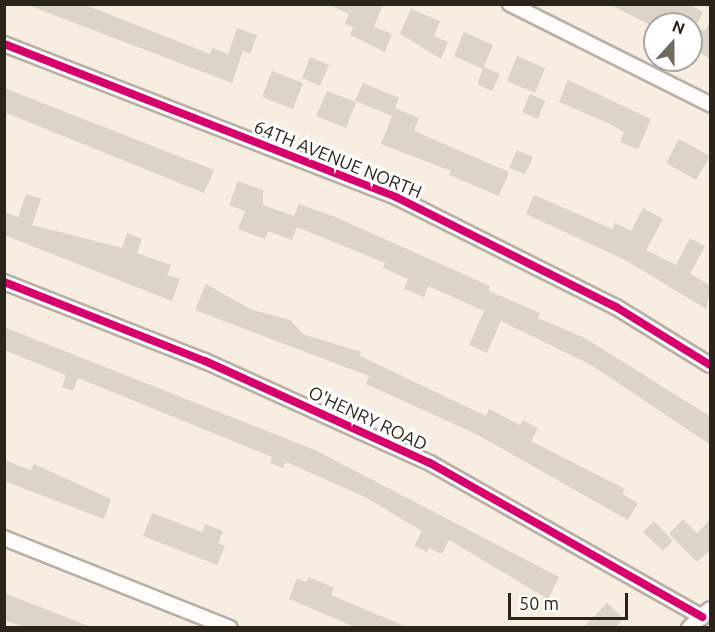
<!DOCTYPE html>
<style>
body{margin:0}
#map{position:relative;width:715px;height:632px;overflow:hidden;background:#f7ede1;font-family:Ubuntu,sans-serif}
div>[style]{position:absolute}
.building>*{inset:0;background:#dcd4c9}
.roads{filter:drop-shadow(2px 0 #b8afa6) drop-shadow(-2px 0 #b8afa6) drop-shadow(0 2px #b8afa6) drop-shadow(0 -2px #b8afa6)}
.street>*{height:14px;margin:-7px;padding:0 7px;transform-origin:7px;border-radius:7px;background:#fefcfa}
.cycleway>*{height:8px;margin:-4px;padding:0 4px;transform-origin:4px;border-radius:4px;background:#d6006c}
span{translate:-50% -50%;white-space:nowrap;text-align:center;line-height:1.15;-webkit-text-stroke:6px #fff;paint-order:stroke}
.street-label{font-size:18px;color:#2b241a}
.frame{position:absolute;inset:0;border:6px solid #2b241a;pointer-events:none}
.north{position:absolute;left:643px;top:12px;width:60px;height:60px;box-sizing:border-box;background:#fff;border:2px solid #aaa7a3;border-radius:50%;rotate:21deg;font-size:16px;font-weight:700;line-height:24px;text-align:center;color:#2b241a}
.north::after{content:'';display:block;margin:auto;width:21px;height:27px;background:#726a60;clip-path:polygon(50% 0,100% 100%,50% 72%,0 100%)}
.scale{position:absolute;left:508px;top:593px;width:120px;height:27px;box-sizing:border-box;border:3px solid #2b241a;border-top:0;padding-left:8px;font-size:18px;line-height:21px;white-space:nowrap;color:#2b241a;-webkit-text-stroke:4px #fff;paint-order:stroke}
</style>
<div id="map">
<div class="building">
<div style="clip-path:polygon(25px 4px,83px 4px,210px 54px,212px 48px,228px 54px,237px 28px,257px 35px,250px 54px,243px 51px,232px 83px)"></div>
<div style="clip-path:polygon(327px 4px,383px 4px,374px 27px,392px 34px,385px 52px,350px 35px,353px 27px,345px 24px,349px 14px)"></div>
<div style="clip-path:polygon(609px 4px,689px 4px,703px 12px,697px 24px,648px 24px)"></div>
<div style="clip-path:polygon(411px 9px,440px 21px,434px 36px,448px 42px,441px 59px,400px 34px)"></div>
<div style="clip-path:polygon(711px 19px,711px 60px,691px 46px,691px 25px,705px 31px)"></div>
<div style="clip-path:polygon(464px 32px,493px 45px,483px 69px,454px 56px)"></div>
<div style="clip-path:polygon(517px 56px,545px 68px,535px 93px,507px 81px)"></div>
<div style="clip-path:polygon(310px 57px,329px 65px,320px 86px,302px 78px)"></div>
<div style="clip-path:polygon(484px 67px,500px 74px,492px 91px,477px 84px)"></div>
<div style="clip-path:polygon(272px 71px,303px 83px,293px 109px,262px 97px)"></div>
<div style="clip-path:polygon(568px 80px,651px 119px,638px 149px,620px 142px,624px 132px,612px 125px,559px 102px)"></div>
<div style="clip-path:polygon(363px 83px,399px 98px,392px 116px,355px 101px)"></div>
<div style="clip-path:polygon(4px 88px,214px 170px,204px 193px,4px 112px)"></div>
<div style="clip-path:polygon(327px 91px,356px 102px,346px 128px,316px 116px)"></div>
<div style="clip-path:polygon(530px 94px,545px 101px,538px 119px,522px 112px)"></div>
<div style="clip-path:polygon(395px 108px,419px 118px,414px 130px,419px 133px,509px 172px,499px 196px,449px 175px,451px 171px,381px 144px)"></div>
<div style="clip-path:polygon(679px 139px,710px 156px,696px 180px,666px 163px)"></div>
<div style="clip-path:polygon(517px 150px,533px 157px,525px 174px,509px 168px)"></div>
<div style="clip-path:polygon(238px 181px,263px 190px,263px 205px,294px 216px,299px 204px,333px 216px,490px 286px,489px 291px,540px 313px,538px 318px,585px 338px,711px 417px,711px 445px,593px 366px,501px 321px,487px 353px,469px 345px,484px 311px,428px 286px,424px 297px,404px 289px,408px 279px,383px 268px,385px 263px,297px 227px,292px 240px,268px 231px,265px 239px,238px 229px,245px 211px,229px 205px)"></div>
<div style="clip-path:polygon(26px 194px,41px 199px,32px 225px,122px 248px,127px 233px,142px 239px,137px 253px,171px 265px,167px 275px,180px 279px,172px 301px,4px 235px,4px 212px,18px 217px)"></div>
<div style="clip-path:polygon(534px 195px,612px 229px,615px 223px,631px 231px,643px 208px,663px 219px,646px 250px,676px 265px,690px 238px,705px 246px,690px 274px,711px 286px,706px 309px,625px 260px,526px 214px)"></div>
<div style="clip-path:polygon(206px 284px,252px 310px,290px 320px,303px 334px,361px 352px,360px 356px,486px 416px,489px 409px,520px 425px,523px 420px,538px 428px,531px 441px,625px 489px,622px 494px,638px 503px,628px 520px,476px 434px,366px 384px,369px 376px,195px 310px)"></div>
<div style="clip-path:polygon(4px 327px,315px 450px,559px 577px,548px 599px,449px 540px,442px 554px,429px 548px,427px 552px,414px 546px,422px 531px,365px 497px,286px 462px,283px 468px,270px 463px,272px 457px,78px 378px,73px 391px,62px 387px,66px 375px,4px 350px)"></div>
<div style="clip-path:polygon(4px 460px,31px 470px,34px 464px,111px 499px,104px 519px,4px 481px)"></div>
<div style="clip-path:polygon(152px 513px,202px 532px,205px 524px,223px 531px,218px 543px,225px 546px,217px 565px,143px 536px)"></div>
<div style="clip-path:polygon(683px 519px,697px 533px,711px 519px,711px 549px,697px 562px,669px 534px)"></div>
<div style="clip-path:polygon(654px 521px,673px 541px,663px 551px,643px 532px)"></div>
<div style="clip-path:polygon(309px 577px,334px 588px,331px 595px,407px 627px,355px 627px,289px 599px,297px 578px,306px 582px)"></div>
<div style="clip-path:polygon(4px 593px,89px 626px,89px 627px,25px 627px,4px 620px)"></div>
<div style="clip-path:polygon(607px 603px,624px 619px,615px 627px,584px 627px)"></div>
</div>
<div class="roads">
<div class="street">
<div style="left:510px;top:4px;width:224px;rotate:26.6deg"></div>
<div style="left:4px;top:44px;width:421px;rotate:21.3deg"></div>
<div style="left:396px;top:197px;width:246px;rotate:26.6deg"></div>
<div style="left:616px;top:307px;width:110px;rotate:31.7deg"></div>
<div style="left:4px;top:282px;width:216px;rotate:21.5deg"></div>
<div style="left:205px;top:361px;width:247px;rotate:24.4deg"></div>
<div style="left:430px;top:463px;width:313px;rotate:29.5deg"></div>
<div style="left:4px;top:538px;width:243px;rotate:21.7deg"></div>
<div style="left:689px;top:628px;width:28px;rotate:-42deg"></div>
</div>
</div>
<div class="cycleway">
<div style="left:4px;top:44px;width:421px;rotate:21.3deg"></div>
<div style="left:396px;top:197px;width:246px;rotate:26.6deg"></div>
<div style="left:616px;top:307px;width:110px;rotate:31.7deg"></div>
<div style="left:4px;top:282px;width:216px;rotate:21.5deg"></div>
<div style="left:205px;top:361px;width:247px;rotate:24.4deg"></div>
<div style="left:430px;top:463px;width:313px;rotate:29.5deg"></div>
</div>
<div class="street-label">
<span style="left:338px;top:159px;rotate:22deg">64TH AVENUE NORTH</span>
<span style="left:368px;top:418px;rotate:25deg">O'HENRY ROAD</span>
</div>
<div class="frame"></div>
<div class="north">N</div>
<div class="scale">50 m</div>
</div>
